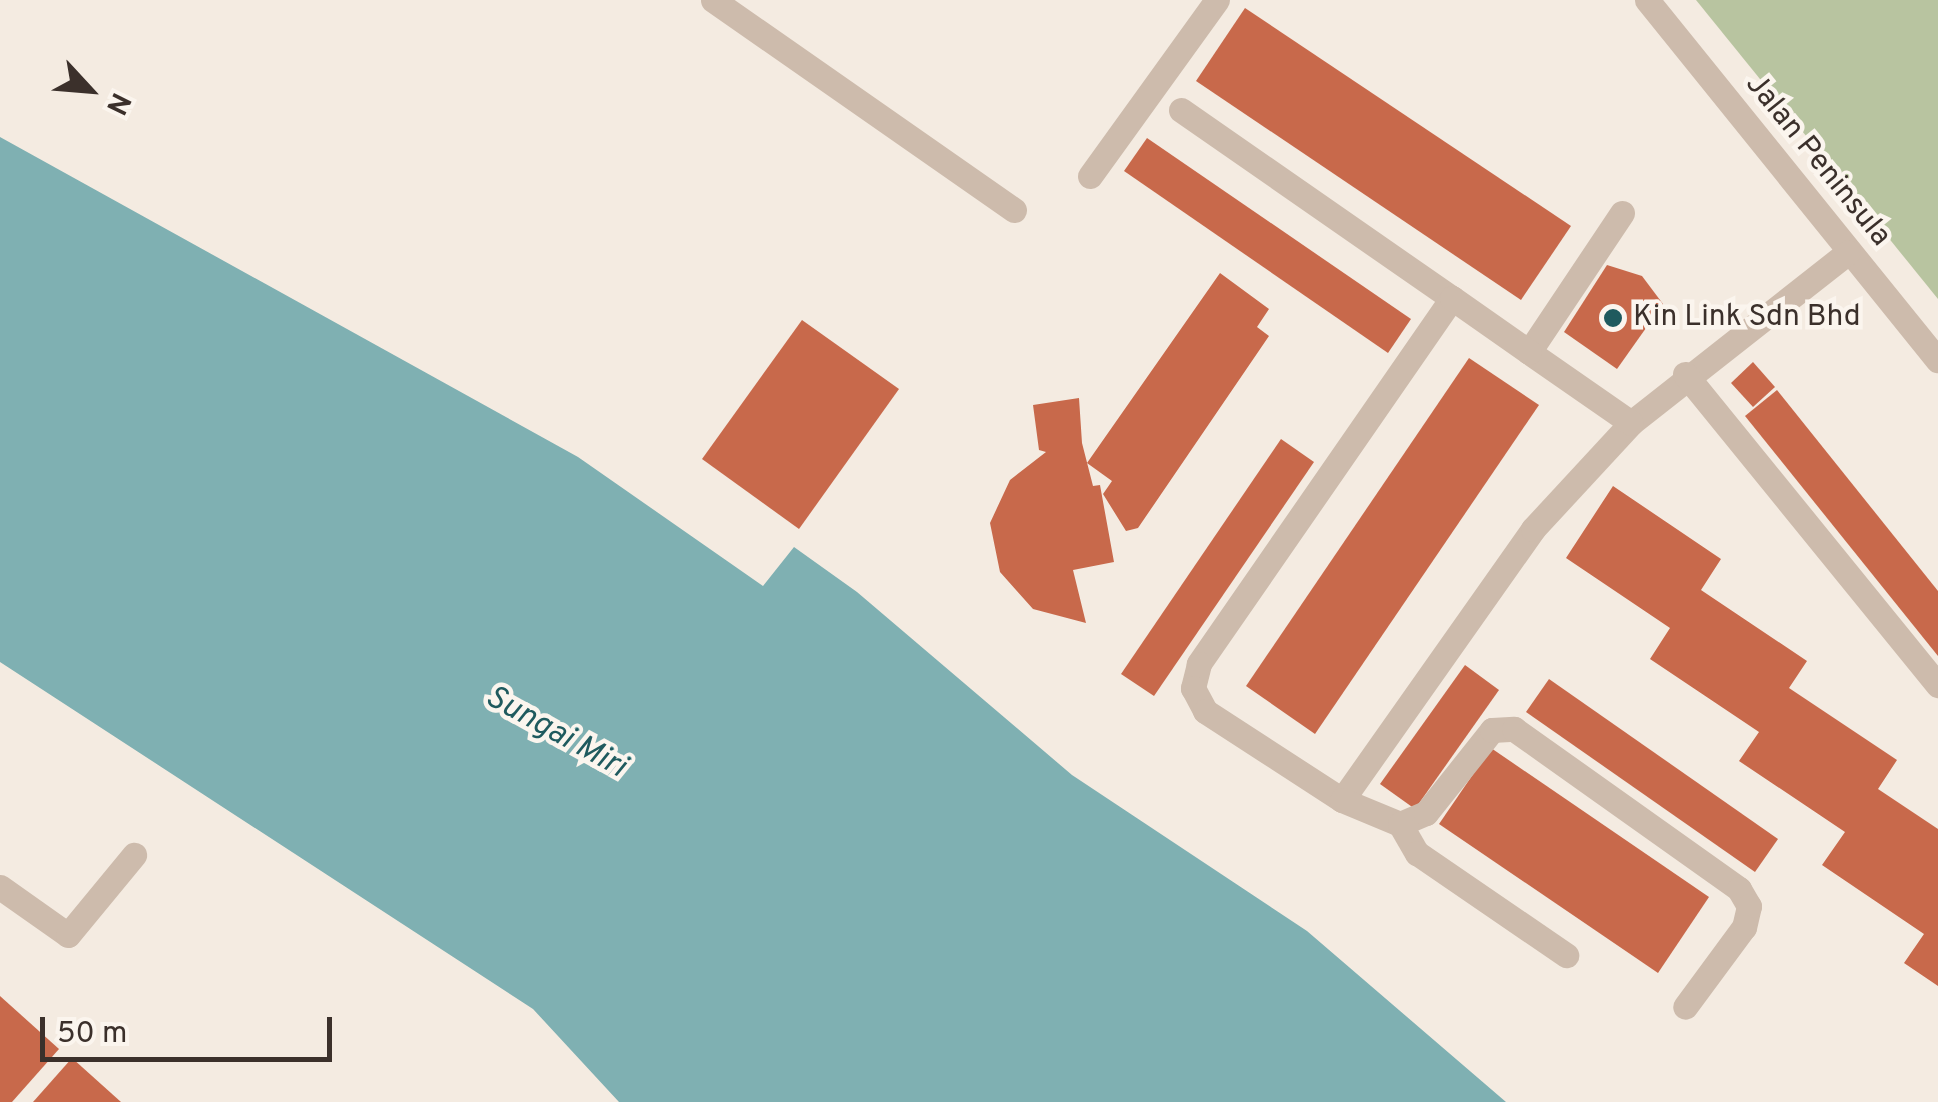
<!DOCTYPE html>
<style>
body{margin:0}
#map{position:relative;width:1938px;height:1102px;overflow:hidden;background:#f4ebe1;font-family:Overpass,sans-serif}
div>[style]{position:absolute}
.green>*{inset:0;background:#b8c4a0}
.water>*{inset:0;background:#7fb0b2}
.building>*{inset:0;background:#c8694b}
.minor>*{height:25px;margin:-12.5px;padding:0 12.5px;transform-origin:12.5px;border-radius:12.5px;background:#cdbbac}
.dots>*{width:28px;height:28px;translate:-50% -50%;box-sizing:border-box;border:5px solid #fbf5ee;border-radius:50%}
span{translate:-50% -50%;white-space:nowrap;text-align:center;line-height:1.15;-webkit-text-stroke:9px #fbf5ee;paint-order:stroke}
.street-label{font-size:30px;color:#3b302b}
.poi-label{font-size:30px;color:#3b302b}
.left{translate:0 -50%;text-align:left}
.water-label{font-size:32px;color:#1f5a5e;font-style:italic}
.north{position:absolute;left:40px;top:40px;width:100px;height:100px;-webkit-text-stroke:8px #fbf5ee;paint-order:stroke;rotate:116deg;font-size:28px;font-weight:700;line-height:40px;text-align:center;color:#3b302b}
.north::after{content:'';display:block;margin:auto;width:35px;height:45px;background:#3b302b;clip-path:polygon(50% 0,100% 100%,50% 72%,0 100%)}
.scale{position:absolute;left:40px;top:1017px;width:292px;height:45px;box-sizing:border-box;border:5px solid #3b302b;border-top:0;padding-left:12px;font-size:30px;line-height:35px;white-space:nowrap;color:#3b302b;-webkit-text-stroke:8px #fbf5ee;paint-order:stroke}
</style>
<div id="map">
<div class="green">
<div style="clip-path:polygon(1696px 0,1938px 0,1938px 299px)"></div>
</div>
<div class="water">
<div style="clip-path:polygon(0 137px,578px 457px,763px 586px,794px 547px,857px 592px,1072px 775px,1307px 931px,1506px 1102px,619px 1102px,533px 1009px,0 662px)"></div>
</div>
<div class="building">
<div style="clip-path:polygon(1245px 8px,1571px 226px,1521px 300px,1196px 81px)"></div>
<div style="clip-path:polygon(1147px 138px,1411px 319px,1388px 353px,1124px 171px)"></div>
<div style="clip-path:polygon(1607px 265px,1642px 276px,1663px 304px,1617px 369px,1564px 332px)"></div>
<div style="clip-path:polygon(1220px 273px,1269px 309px,1257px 327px,1269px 336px,1138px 528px,1126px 531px,1103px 494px,1112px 481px,1087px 463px)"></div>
<div style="clip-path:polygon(802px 320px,899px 389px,799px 529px,702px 459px)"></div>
<div style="clip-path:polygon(1469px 358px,1539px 405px,1315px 734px,1246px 686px)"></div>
<div style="clip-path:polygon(1753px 362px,1775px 387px,1753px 407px,1731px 383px)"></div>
<div style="clip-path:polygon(1777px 390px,1938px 591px,1938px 656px,1745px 416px)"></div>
<div style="clip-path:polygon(1079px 398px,1082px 443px,1093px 486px,1100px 485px,1114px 562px,1073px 570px,1086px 623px,1033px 609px,1000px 572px,990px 523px,1010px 480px,1046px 452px,1039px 450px,1033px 405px)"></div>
<div style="clip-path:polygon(1281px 439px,1314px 462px,1154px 696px,1121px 674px)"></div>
<div style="clip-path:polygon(1613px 486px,1721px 559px,1701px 590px,1807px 661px,1789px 688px,1897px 760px,1878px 789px,1938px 829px,1938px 986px,1904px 963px,1924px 934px,1822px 865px,1845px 832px,1739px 761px,1759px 732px,1650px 659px,1670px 628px,1566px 558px)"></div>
<div style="clip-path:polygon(1465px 665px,1499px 690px,1415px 809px,1380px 784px)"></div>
<div style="clip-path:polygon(1549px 679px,1778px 839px,1755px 872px,1526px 712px)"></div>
<div style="clip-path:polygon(1491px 748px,1709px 897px,1658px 973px,1439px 824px)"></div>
<div style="clip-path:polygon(0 996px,59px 1049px,12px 1102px,0 1102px)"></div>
<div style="clip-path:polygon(72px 1058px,121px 1102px,33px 1102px)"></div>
</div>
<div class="minor">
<div style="left:713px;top:0;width:367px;rotate:34.9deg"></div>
<div style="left:1647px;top:0;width:463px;rotate:51.1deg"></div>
<div style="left:1181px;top:110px;width:330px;rotate:34.8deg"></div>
<div style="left:1452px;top:298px;width:445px;rotate:124.7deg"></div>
<div style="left:1199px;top:664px;width:25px;rotate:104deg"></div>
<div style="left:1193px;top:688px;width:26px;rotate:62deg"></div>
<div style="left:1205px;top:711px;width:163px;rotate:33deg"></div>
<div style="left:1342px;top:800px;width:332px;rotate:-54.8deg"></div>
<div style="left:1533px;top:529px;width:144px;rotate:-47.2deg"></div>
<div style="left:1631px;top:423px;width:276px;rotate:-38.2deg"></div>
<div style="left:1090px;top:176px;width:217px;rotate:-54.2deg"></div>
<div style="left:1622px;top:213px;width:167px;rotate:123.8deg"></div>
<div style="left:1529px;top:352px;width:124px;rotate:34.8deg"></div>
<div style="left:1452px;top:298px;width:94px;rotate:35deg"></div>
<div style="left:1685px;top:374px;width:401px;rotate:50.9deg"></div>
<div style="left:1342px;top:800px;width:63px;rotate:22.5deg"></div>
<div style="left:1400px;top:824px;width:28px;rotate:-23deg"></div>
<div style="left:1426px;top:813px;width:106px;rotate:-51.5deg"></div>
<div style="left:1492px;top:730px;width:22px;rotate:-3deg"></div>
<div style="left:1514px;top:729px;width:276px;rotate:35.4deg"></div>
<div style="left:1739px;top:889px;width:20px;rotate:60deg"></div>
<div style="left:1749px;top:906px;width:22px;rotate:103deg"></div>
<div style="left:1744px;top:927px;width:99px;rotate:126.4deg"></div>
<div style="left:1400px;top:824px;width:34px;rotate:60deg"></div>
<div style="left:1417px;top:853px;width:181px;rotate:34.4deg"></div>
<div style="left:0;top:887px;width:83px;rotate:35.2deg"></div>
<div style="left:68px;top:935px;width:104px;rotate:-50.5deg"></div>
</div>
<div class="dots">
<div style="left:1613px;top:318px;background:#1f5a5e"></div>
</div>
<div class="street-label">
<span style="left:1817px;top:161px;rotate:51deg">Jalan Peninsula</span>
</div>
<div class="poi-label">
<span class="left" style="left:1633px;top:318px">Kin Link Sdn Bhd</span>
</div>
<div class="water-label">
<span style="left:555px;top:733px;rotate:29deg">Sungai Miri</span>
</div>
<div class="north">N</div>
<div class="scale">50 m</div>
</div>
